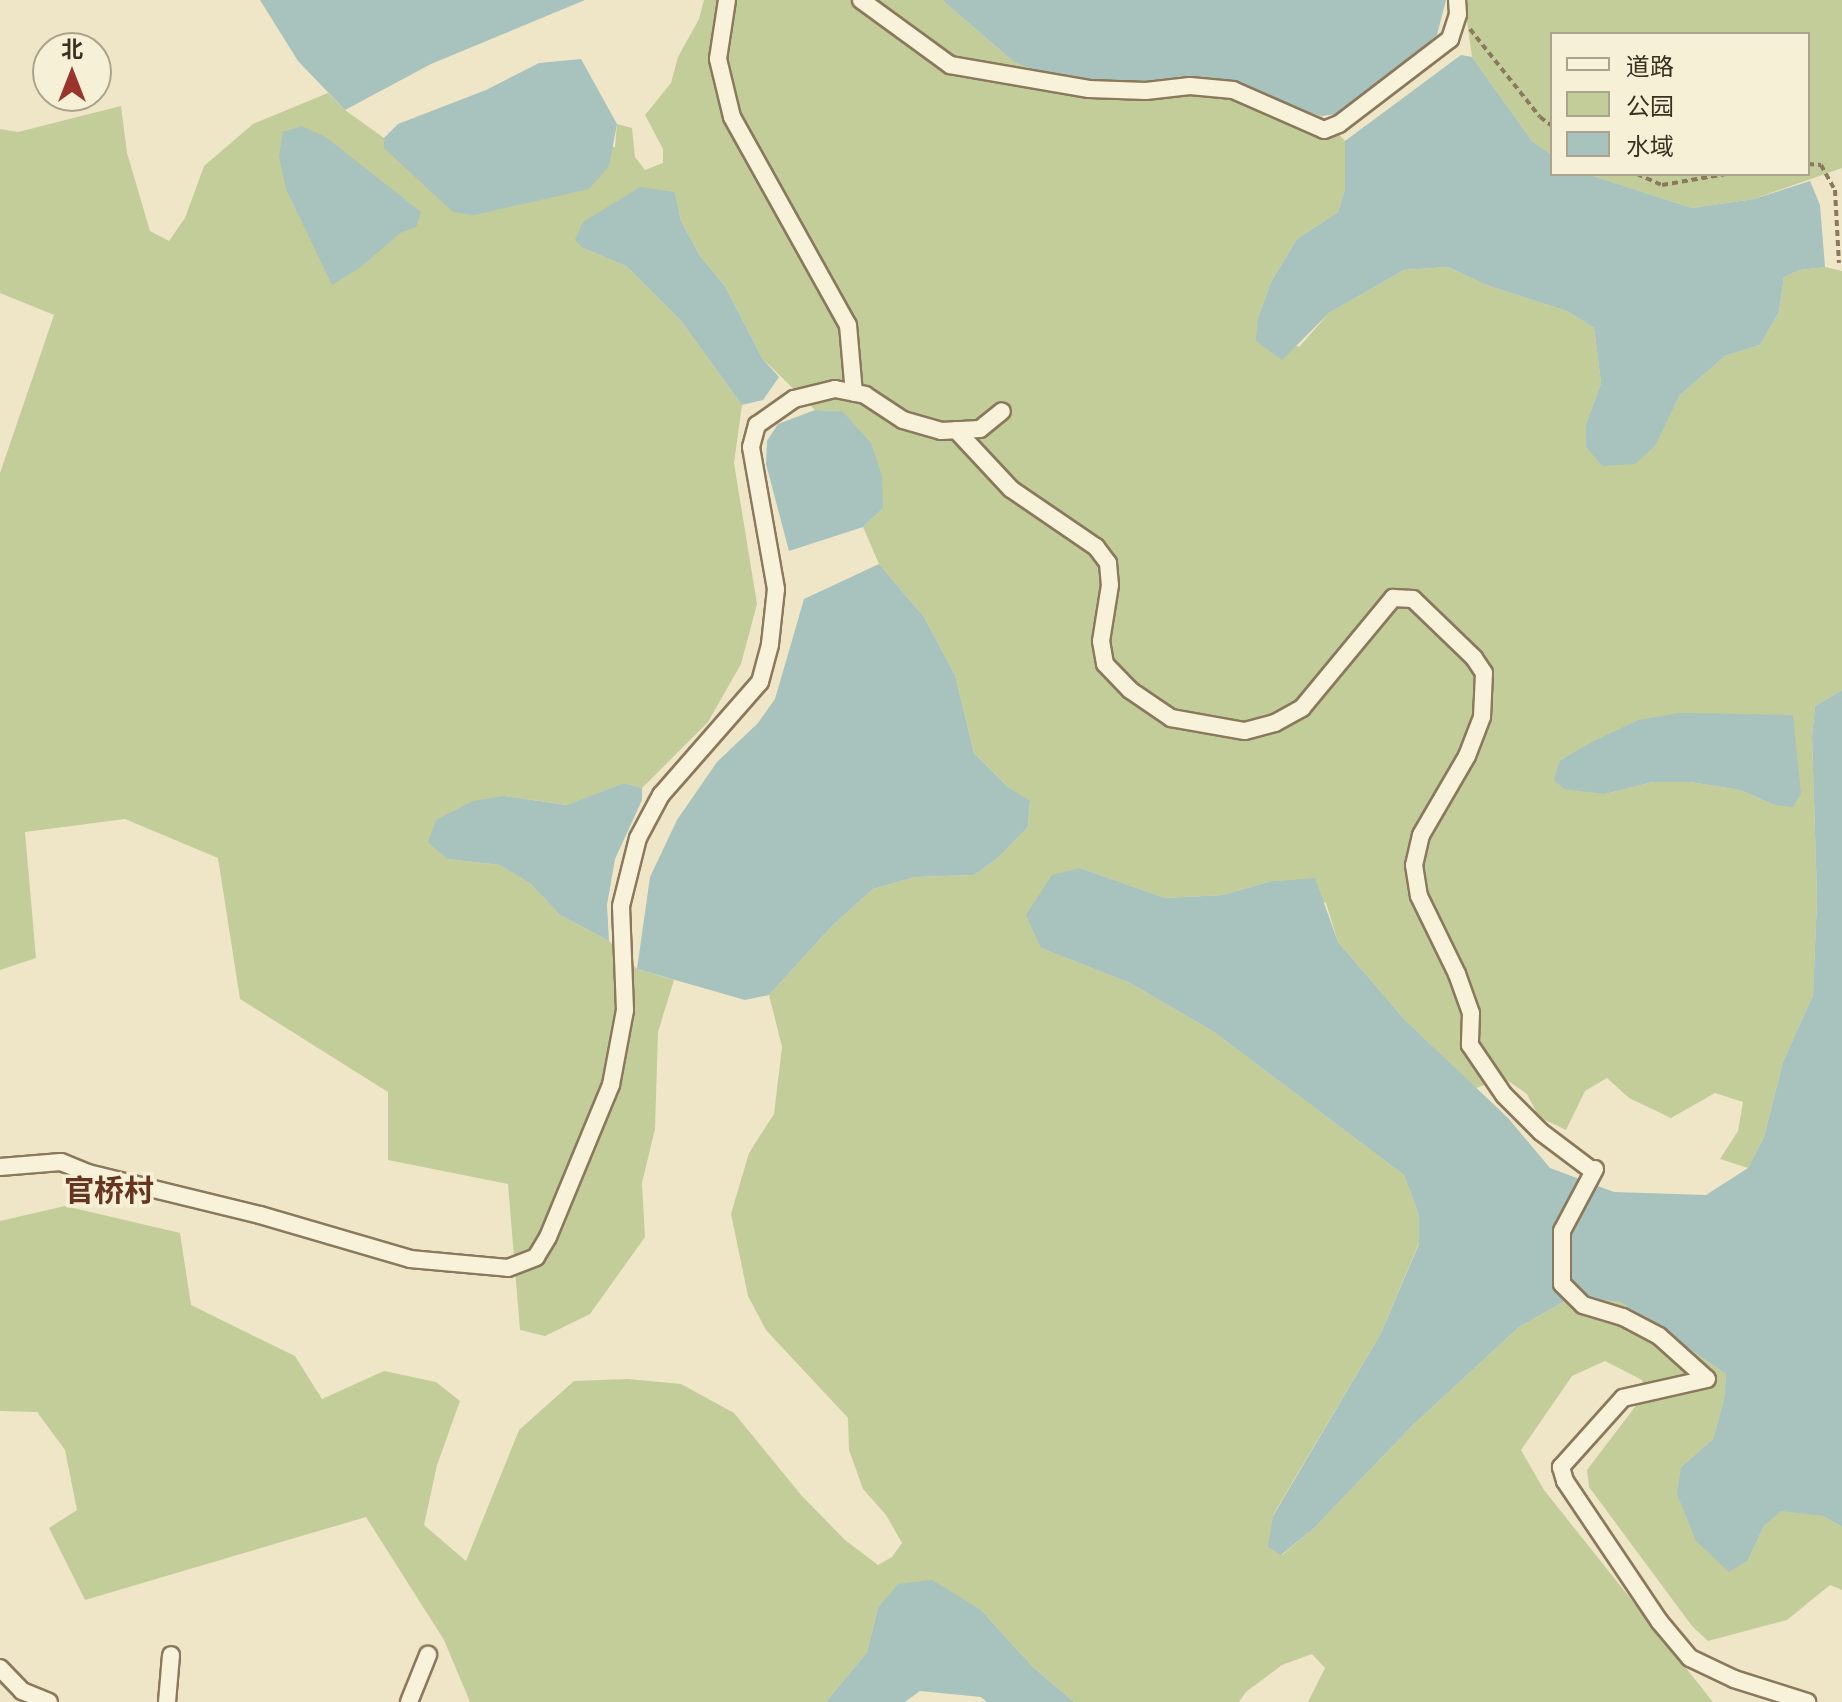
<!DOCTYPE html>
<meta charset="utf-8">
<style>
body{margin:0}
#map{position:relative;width:1842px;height:1702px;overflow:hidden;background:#efe6c7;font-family:"Zilla Slab","Noto Sans SC",serif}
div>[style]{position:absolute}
.green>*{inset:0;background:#c3cd9a}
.water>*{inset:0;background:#a8c2bd}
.path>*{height:4px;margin-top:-2px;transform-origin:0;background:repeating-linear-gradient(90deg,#8a795c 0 6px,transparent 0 10px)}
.roads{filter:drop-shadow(2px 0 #8a795c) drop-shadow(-2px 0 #8a795c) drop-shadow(0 2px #8a795c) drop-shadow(0 -2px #8a795c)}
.street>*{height:16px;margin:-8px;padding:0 8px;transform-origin:8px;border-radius:8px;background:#f9f2da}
span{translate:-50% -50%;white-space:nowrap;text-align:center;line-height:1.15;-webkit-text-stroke:7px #f6f0d6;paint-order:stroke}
.quarter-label{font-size:30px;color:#67341f;font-weight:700}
.legend{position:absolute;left:1550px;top:32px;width:260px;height:144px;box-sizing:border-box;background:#f6f0d6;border:2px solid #aba38d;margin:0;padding:10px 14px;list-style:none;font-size:24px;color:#3b2f20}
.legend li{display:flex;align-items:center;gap:16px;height:40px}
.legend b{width:40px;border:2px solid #aba38d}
.north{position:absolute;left:32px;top:32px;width:80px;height:80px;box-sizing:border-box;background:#f6f0d6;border:2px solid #aba38d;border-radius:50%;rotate:0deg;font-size:22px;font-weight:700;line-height:32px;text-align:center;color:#3b2f20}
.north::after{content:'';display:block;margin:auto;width:28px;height:36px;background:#9a342c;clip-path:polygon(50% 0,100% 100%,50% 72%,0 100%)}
</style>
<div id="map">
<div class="green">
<div style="clip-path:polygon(evenodd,704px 0,942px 0,1014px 62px,1120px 84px,1185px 76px,1231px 80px,1286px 106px,1322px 116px,1345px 141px,1345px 189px,1338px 212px,1297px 239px,1271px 282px,1258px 318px,1299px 347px,1329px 313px,1404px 270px,1448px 267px,1489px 286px,1567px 311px,1594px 328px,1601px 383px,1586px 424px,1655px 445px,1680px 395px,1725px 356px,1760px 345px,1779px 312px,1784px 277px,1800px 270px,1825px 267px,1842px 271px,1842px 690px,1815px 706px,1812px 736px,1817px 898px,1813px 995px,1783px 1062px,1764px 1137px,1748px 1168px,1720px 1159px,1738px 1131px,1743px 1102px,1715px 1093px,1671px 1118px,1629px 1098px,1607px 1078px,1585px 1091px,1566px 1130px,1539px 1117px,1527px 1094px,1504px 1078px,1476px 1088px,1405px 1020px,1338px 942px,1326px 903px,1268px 882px,1223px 895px,1165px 898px,1080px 868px,1041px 948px,1130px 983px,1214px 1032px,1404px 1175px,1419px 1215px,1419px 1243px,1380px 1335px,1273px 1515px,1282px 1555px,1313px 1529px,1414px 1424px,1519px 1327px,1572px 1297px,1620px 1302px,1726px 1374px,1724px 1399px,1713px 1439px,1681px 1467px,1748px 1560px,1764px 1526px,1781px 1510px,1823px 1516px,1842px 1527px,1842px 1590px,1830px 1585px,1787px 1620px,1708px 1641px,1692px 1626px,1589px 1487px,1587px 1470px,1644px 1395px,1642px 1380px,1605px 1361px,1572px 1376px,1521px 1450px,1544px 1490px,1713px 1702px,1308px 1702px,1325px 1668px,1312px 1654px,1282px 1665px,1246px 1692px,1239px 1702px,1074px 1702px,1033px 1667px,981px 1610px,878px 1608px,867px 1652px,826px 1702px,470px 1702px,444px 1640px,366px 1517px,85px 1600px,49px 1528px,77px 1510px,65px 1450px,37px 1412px,0 1411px,0 1221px,65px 1206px,180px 1233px,191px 1305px,295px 1356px,322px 1399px,384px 1371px,436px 1382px,460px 1401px,437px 1465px,424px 1525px,466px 1561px,519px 1430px,574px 1381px,628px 1379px,681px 1384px,734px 1413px,802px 1496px,845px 1540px,878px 1565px,892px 1557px,902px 1543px,886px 1515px,863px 1489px,849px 1450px,848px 1418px,766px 1330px,748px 1296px,731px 1214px,749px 1153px,774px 1114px,782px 1047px,769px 995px,832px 926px,873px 889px,915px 877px,974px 875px,998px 858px,1028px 827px,1030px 802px,1008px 787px,974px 753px,955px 675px,924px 617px,879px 564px,863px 527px,883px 508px,842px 411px,815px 410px,762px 358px,725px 286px,700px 256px,681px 221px,675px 192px,583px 248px,626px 266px,681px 321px,742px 405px,734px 463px,757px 604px,741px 664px,708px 722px,642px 788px,624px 783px,568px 805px,504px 796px,447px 859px,500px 865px,531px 884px,560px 915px,609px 941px,637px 969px,674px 980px,658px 1032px,655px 1129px,642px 1183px,645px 1237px,590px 1314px,545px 1336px,520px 1330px,508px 1184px,388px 1160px,388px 1092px,240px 999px,218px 858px,125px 819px,25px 832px,36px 958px,0 970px,0 473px,54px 315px,0 293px,0 129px,18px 132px,121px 106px,127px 153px,150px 231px,169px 241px,185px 218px,204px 166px,253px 124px,328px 93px,345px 110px,384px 138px,384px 148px,615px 147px,617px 124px,632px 128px,635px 157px,645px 170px,663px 163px,663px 149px,645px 115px,671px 83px,678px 57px,699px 19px,704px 0,1793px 715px,1775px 805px,1740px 790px,1690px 782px,1653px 782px,1605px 794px,1561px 759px,1638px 720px,1793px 715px)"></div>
<div style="clip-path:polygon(1464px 0,1842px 0,1842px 168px,1754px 199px,1692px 208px,1587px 174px,1808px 174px,1808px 34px,1552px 34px,1552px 155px,1532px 141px,1472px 57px)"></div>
</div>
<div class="water">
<div style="clip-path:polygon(260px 0,585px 0,431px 64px,345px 110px,298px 61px)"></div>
<div style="clip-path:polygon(942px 0,1446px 0,1437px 35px,1344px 113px,1322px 116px,1286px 106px,1231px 80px,1185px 76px,1120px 84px,1065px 81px,1014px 62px)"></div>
<div style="clip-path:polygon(1461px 55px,1472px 57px,1532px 141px,1552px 155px,1552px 174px,1587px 174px,1692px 208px,1754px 199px,1810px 181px,1820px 205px,1825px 267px,1800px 270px,1784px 277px,1779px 312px,1760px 345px,1725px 356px,1680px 395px,1655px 446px,1635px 464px,1602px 466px,1586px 447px,1586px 424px,1601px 383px,1594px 328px,1567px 311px,1489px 286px,1448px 267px,1404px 270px,1329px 313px,1282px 360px,1256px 341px,1258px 318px,1271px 282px,1297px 239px,1338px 212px,1345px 189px,1345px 141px)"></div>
<div style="clip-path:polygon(581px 59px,617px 124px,609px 166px,589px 189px,474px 215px,453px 212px,384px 148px,384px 138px,398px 124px,486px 90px,539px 63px)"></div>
<div style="clip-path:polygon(302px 126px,327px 138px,421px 212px,416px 227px,400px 233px,361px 267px,332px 285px,286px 189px,279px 156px,283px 132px)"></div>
<div style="clip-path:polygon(640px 187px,675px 192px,681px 221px,700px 256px,725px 286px,762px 358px,779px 377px,763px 400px,742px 405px,681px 321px,626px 266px,583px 248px,575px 240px,583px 222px)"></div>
<div style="clip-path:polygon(815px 410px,842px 411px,871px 443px,882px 476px,883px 508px,863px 527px,789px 551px,766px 464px,767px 441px,778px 424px)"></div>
<div style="clip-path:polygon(879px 564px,924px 617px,955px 675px,974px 753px,1008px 787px,1030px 801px,1028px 827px,998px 858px,974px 875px,915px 877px,873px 889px,832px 926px,769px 995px,745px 1000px,637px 969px,650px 877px,677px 820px,717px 762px,758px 723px,775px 699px,804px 599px)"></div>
<div style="clip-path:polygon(1842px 690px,1842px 1527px,1823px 1516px,1781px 1511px,1764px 1526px,1748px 1560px,1729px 1572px,1696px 1541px,1677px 1494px,1681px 1467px,1713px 1439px,1724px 1399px,1726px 1374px,1620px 1302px,1572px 1297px,1519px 1327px,1414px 1424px,1313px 1529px,1281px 1555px,1268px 1547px,1273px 1516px,1380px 1335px,1419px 1244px,1419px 1215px,1404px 1175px,1214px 1032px,1130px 983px,1041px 948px,1026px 915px,1052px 875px,1080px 868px,1165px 898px,1223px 895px,1268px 882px,1315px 878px,1338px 942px,1405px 1020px,1508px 1118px,1550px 1168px,1614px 1192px,1706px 1195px,1748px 1168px,1764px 1137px,1783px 1062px,1813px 995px,1817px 898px,1812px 736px,1815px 706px)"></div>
<div style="clip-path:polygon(1680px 713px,1793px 715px,1801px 794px,1793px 807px,1775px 805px,1740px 790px,1690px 782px,1653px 782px,1605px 794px,1564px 789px,1554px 780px,1560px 760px,1590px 743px,1638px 720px)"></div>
<div style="clip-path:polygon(624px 783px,642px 788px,642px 800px,615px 859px,607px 905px,609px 941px,560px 915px,531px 884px,500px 865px,447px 859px,428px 842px,436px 820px,473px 801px,504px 796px,567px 805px)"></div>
<div style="clip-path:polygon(932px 1580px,981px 1610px,1033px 1667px,1074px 1702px,987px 1702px,981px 1697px,920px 1691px,905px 1702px,826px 1702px,867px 1652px,878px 1608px,898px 1584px)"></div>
</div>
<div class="path">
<div style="left:1470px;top:29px;width:112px;rotate:51.5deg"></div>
<div style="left:1540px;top:117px;width:15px;rotate:37deg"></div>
<div style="left:1808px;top:164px;width:13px;rotate:4deg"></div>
<div style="left:1821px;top:165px;width:29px;rotate:61deg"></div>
<div style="left:1835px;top:190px;width:73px;rotate:86.9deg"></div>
<div style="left:1637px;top:174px;width:27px;rotate:24deg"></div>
<div style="left:1662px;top:185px;width:65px;rotate:-9.8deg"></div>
</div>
<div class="roads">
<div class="street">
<div style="left:727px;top:0;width:60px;rotate:98.7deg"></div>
<div style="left:718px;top:59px;width:60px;rotate:76.4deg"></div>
<div style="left:732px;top:117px;width:238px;rotate:60.9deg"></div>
<div style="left:848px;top:325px;width:68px;rotate:85deg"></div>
<div style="left:861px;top:0;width:110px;rotate:36.1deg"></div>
<div style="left:950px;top:65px;width:141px;rotate:9.8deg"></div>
<div style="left:1089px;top:89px;width:57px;rotate:2deg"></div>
<div style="left:1146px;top:91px;width:44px;rotate:-6.5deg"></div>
<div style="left:1190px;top:86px;width:43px;rotate:5.3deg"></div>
<div style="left:1233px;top:90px;width:99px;rotate:23.7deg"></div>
<div style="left:1324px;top:130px;width:16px;rotate:-22deg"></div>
<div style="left:1339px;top:124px;width:140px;rotate:-37.4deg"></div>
<div style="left:1450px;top:39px;width:26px;rotate:-72deg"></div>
<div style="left:1458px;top:14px;width:14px;rotate:-94deg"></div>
<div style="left:956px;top:430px;width:81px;rotate:47deg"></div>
<div style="left:1011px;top:489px;width:103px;rotate:34.3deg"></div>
<div style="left:1096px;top:547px;width:20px;rotate:53deg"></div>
<div style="left:1108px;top:563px;width:22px;rotate:85deg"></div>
<div style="left:1110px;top:585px;width:57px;rotate:99.1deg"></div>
<div style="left:1101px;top:641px;width:23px;rotate:80deg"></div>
<div style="left:1105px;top:664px;width:36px;rotate:46deg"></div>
<div style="left:1130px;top:690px;width:50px;rotate:34.3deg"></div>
<div style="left:1171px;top:718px;width:75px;rotate:10deg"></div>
<div style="left:1245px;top:731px;width:31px;rotate:-15deg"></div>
<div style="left:1275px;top:723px;width:31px;rotate:-29deg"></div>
<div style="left:1302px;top:708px;width:143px;rotate:-50.4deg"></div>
<div style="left:1393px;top:598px;width:20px;rotate:3deg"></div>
<div style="left:1413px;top:599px;width:85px;rotate:44deg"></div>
<div style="left:1474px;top:658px;width:18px;rotate:56deg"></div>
<div style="left:1484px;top:673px;width:44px;rotate:92.6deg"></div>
<div style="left:1482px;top:717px;width:42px;rotate:111deg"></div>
<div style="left:1467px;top:756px;width:91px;rotate:120.2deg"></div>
<div style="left:1421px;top:835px;width:31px;rotate:103deg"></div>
<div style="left:1414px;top:865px;width:31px;rotate:81deg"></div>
<div style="left:1419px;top:896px;width:87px;rotate:64deg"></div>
<div style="left:1457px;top:974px;width:41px;rotate:70.3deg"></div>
<div style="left:1471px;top:1013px;width:32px;rotate:92deg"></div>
<div style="left:1470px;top:1045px;width:60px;rotate:55.8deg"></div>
<div style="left:1504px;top:1095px;width:52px;rotate:45deg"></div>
<div style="left:1541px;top:1132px;width:65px;rotate:36.9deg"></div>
<div style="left:0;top:1167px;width:61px;rotate:-4.7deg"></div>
<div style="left:61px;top:1162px;width:29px;rotate:22deg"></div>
<div style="left:88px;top:1173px;width:177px;rotate:13.7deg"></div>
<div style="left:260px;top:1215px;width:156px;rotate:16.3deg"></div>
<div style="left:410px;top:1259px;width:98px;rotate:5.2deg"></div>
<div style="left:508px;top:1268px;width:30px;rotate:-21deg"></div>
<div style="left:536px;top:1257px;width:23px;rotate:-59deg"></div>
<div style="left:548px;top:1237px;width:165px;rotate:-67.5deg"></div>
<div style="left:611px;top:1085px;width:76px;rotate:-79.4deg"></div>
<div style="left:625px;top:1010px;width:104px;rotate:-92.2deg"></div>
<div style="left:621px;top:906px;width:70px;rotate:-76deg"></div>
<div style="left:638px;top:838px;width:49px;rotate:-61.9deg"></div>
<div style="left:661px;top:795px;width:150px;rotate:-48.8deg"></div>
<div style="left:760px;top:682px;width:39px;rotate:-75deg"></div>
<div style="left:770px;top:644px;width:55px;rotate:-83.8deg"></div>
<div style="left:776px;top:589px;width:144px;rotate:-100deg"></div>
<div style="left:751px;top:447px;width:23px;rotate:-75deg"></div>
<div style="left:757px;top:425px;width:45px;rotate:-35.1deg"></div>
<div style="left:794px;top:399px;width:42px;rotate:-13.7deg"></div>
<div style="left:835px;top:389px;width:31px;rotate:11deg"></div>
<div style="left:865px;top:395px;width:45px;rotate:33.3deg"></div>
<div style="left:903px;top:420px;width:40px;rotate:16deg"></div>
<div style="left:941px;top:431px;width:39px;rotate:-3deg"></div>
<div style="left:980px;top:429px;width:28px;rotate:-39deg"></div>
<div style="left:1595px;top:1169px;width:70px;rotate:118deg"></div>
<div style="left:1562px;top:1231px;width:53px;rotate:90deg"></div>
<div style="left:1562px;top:1284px;width:30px;rotate:45deg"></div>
<div style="left:1583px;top:1305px;width:42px;rotate:16.7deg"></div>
<div style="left:1623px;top:1317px;width:41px;rotate:27.8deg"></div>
<div style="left:1659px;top:1336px;width:64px;rotate:41.9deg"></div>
<div style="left:1707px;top:1379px;width:86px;rotate:167.3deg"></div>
<div style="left:1623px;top:1398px;width:93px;rotate:131.9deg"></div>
<div style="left:1561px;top:1467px;width:15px;rotate:74deg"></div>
<div style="left:1565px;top:1481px;width:169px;rotate:56.1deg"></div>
<div style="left:1659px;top:1621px;width:48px;rotate:50deg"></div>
<div style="left:1690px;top:1658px;width:49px;rotate:25.5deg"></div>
<div style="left:1734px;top:1679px;width:77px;rotate:17.5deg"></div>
<div style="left:0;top:1668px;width:32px;rotate:46deg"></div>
<div style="left:22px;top:1691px;width:29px;rotate:22deg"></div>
<div style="left:167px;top:1702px;width:47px;rotate:-85.1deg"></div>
<div style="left:409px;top:1702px;width:51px;rotate:-68deg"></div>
</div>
</div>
<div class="quarter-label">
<span style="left:109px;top:1191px">官桥村</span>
</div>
<ul class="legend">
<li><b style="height:10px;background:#f9f2da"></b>道路</li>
<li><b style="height:22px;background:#c3cd9a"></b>公园</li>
<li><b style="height:22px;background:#a8c2bd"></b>水域</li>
</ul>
<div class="north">北</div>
</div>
